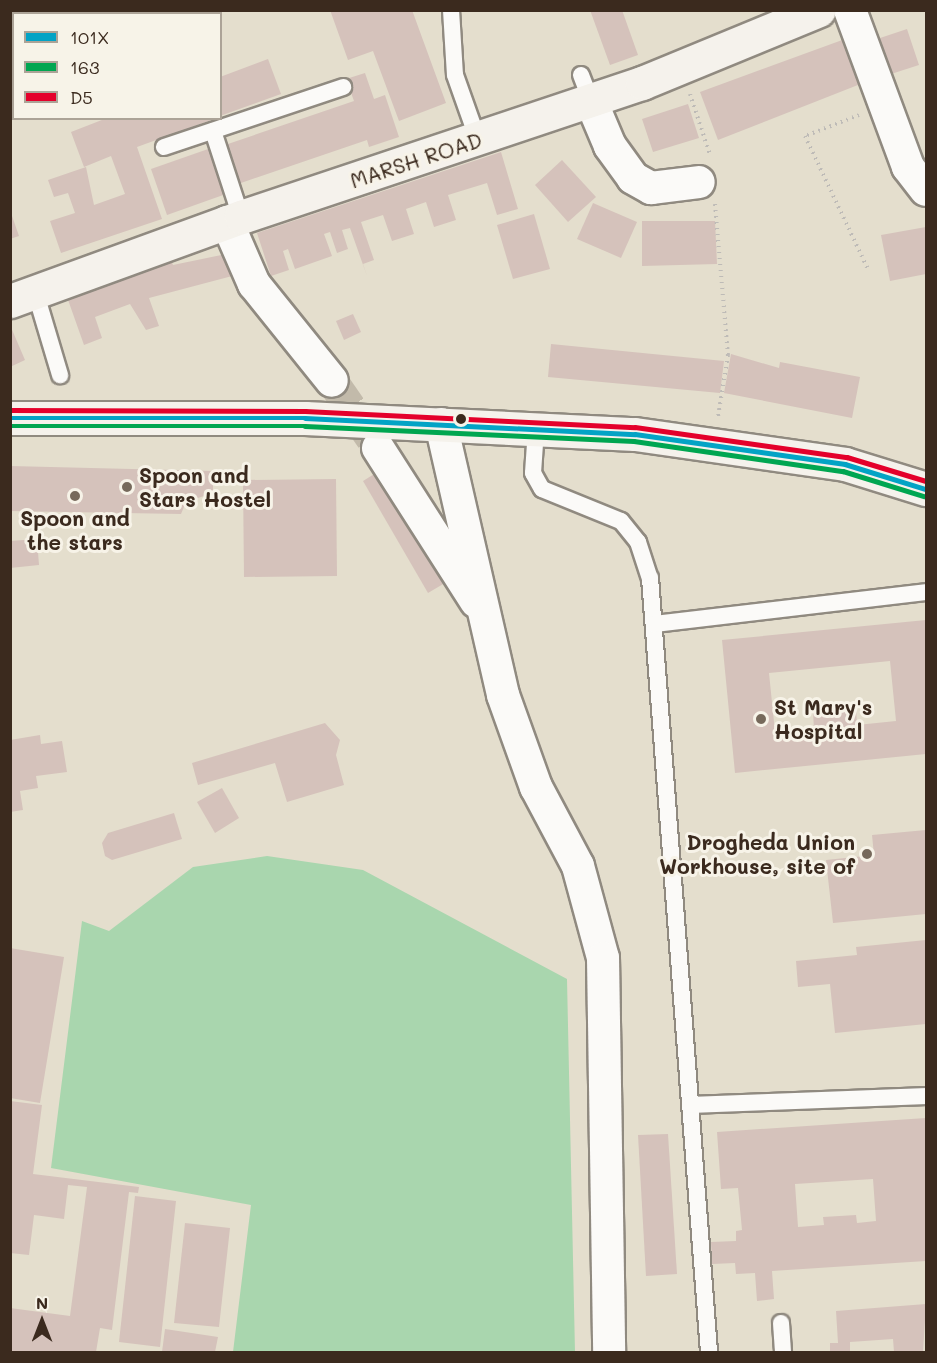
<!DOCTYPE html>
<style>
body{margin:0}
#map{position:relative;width:937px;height:1363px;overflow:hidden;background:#e4decd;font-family:Mali,sans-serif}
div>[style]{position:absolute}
.green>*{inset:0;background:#a9d6ae}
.building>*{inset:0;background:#d5c2bb}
.minor-tunnel>*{height:32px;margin-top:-16px;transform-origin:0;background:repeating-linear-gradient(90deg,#c2baaa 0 32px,transparent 0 48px)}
.path>*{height:4px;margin-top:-2px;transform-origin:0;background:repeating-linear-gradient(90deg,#bebbb7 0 1.5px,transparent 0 6px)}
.roads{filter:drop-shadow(2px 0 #908a80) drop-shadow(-2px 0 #908a80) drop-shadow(0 2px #908a80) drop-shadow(0 -2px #908a80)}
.service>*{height:16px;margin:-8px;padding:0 8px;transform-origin:8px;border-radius:8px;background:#fbfaf8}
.minor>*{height:32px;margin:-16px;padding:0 16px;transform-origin:16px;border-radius:16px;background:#fbfaf8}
.secondary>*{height:33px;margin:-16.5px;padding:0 16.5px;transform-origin:16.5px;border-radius:16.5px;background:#f5f2ec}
.bus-1>*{height:4.5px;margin:-2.25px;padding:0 2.25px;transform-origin:2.25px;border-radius:2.25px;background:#03a3c5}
.bus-2>*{height:4.5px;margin:-2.25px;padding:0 2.25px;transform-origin:2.25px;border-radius:2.25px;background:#00a651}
.bus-3>*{height:4.5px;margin:-2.25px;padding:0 2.25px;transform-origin:2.25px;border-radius:2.25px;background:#e4002b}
.dots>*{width:16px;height:16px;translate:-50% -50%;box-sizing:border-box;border:3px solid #f7f3e8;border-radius:50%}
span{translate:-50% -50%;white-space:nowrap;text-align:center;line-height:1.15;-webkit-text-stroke:6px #f7f3e8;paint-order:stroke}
.street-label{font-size:21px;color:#3b2a1e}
.poi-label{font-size:21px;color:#3b2a1e;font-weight:700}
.left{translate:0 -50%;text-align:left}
.right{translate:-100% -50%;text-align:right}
.frame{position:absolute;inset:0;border:12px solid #3b2a1e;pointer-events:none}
.legend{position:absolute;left:12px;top:12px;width:210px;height:108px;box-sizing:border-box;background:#f7f3e8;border:2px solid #aca397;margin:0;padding:8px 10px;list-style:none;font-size:18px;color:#3b2a1e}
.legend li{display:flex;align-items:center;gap:12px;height:30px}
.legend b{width:30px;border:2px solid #aca397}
.north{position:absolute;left:12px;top:1291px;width:60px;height:60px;-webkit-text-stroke:4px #f7f3e8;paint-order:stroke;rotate:0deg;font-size:16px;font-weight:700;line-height:24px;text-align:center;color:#3b2a1e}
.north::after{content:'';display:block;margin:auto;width:21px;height:27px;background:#3b2a1e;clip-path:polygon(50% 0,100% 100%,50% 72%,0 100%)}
</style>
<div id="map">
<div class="green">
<div style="clip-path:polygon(267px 856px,363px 870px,567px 979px,575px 1352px,233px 1352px,251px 1205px,51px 1168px,82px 921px,109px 931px,193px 867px)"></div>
</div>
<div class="building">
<div style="clip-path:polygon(330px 10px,412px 10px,446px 103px,399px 121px,373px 51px,348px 60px)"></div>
<div style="clip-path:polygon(590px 10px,622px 10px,638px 55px,610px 65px)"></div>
<div style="clip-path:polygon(907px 29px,919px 65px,891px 74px,880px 38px)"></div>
<div style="clip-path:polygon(845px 39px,863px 83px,718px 140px,700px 92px)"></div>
<div style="clip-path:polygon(268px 59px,281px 94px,220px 116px,220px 77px)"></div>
<div style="clip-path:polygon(365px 73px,374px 99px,385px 95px,399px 137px,369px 147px,367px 140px,238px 184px,225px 145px,354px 101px,346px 79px)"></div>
<div style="clip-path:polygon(688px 104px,699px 138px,653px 152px,642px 119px)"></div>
<div style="clip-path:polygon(107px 118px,214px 119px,137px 147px,162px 219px,61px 253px,50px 221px,75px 213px,68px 193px,54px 197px,48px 180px,86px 167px,94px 205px,125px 194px,111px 156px,84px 167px,71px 132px)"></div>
<div style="clip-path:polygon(211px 148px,226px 194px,167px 215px,151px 169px)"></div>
<div style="clip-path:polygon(501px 152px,518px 209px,497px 215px,487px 183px,448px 195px,456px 220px,434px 227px,426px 202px,406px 209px,414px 234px,392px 241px,383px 215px,361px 222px,374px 260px,363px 264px,367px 276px,350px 228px,342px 230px,348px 249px,337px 253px,330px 232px,324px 234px,332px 256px,295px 269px,288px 249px,283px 251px,289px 270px,271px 276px,257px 233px)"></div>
<div style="clip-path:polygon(562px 160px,596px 197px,568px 222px,535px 185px)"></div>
<div style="clip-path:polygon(593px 203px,637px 222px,621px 258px,577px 239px)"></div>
<div style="clip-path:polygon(11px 213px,19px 236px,10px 239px,10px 214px)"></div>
<div style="clip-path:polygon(534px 214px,550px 269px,513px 279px,497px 225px)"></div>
<div style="clip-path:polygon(642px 221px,715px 221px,717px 264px,642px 266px)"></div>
<div style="clip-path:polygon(926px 227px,926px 274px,890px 281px,881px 235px)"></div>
<div style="clip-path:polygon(231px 253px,236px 275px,149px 298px,159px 326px,146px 330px,130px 304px,95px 317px,102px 338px,84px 345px,67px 297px,171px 260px,173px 265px)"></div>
<div style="clip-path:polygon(353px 314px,361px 332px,344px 340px,336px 321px)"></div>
<div style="clip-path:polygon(10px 325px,25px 360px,10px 367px)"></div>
<div style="clip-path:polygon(551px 344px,724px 361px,720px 393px,548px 377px)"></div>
<div style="clip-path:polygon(731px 354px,779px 368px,780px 362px,860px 377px,852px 418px,724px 393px)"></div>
<div style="clip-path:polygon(10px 466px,213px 471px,213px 493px,186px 502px,181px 514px,10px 511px)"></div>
<div style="clip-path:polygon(384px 468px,450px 580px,428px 593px,363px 481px)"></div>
<div style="clip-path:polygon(336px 479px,337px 576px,244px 577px,243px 480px)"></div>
<div style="clip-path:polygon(37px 539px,39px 565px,10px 568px,10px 541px)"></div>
<div style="clip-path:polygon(evenodd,926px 620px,926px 754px,735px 773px,722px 640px,926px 620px,890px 661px,896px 721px,857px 725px,856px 708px,813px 712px,814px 729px,775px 732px,769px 673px,890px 661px)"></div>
<div style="clip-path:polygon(325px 723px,340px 740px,336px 755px,344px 785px,287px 802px,275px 763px,198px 785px,192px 763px)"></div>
<div style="clip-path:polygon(40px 735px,41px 744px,62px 741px,67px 772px,36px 776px,38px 788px,20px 791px,23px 810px,10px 812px,10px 740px)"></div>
<div style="clip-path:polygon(222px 788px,239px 818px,215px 833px,197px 802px)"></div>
<div style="clip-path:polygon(174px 813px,182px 839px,112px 860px,105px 856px,102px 843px,108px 833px)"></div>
<div style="clip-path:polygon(926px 830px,926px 914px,833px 923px,826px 860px,874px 855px,872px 835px)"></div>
<div style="clip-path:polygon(926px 940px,926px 1024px,835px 1033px,830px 984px,798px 987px,796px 961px,857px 955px,856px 947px)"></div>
<div style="clip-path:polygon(10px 948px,64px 957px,40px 1103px,10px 1098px)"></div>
<div style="clip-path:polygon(10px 1101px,42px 1105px,33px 1174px,139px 1187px,138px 1193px,129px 1192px,112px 1330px,100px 1328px,96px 1352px,10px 1352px,10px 1308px,70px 1316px,87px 1187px,68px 1185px,64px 1219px,34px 1215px,29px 1255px,10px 1253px)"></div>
<div style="clip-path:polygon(evenodd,926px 1118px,926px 1261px,772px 1271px,774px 1299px,757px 1301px,755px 1273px,736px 1274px,735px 1263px,712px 1264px,711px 1242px,736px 1241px,736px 1231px,742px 1230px,738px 1188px,721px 1189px,717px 1132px,926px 1118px,873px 1179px,876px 1221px,857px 1223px,856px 1215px,823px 1217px,824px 1225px,798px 1227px,795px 1184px,873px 1179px)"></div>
<div style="clip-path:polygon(668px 1134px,677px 1274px,646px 1276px,638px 1135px)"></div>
<div style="clip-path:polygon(135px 1196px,176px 1201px,160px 1347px,119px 1342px)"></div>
<div style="clip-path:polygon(185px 1223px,230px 1228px,219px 1327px,174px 1323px)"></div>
<div style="clip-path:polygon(926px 1304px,923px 1352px,894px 1352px,893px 1339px,850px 1342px,850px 1352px,830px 1352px,830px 1343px,838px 1343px,836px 1311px)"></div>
<div style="clip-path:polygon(165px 1329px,218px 1337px,215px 1352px,162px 1352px)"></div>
</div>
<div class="minor-tunnel">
<div style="left:332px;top:381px;width:70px;rotate:55.4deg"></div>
</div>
<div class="path">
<div style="left:690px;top:94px;width:64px;rotate:71.8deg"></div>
<div style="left:859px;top:115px;width:58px;rotate:158.7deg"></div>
<div style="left:805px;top:136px;width:147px;rotate:64.7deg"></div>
<div style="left:715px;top:204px;width:152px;rotate:85.1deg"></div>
<div style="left:728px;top:355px;width:63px;rotate:99.2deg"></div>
</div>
<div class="roads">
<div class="service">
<div style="left:451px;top:10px;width:65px;rotate:86.5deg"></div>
<div style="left:455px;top:75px;width:69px;rotate:70.5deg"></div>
<div style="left:581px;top:75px;width:28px;rotate:69deg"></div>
<div style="left:213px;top:131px;width:90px;rotate:72deg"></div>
<div style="left:164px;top:147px;width:189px;rotate:-18.5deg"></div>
<div style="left:35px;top:291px;width:88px;rotate:73.4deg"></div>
<div style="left:536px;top:429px;width:44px;rotate:93.9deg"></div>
<div style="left:533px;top:473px;width:18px;rotate:61deg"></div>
<div style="left:542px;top:489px;width:85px;rotate:22.1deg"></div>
<div style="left:621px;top:521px;width:27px;rotate:51deg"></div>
<div style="left:638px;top:542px;width:38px;rotate:72deg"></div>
<div style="left:650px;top:578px;width:776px;rotate:85.64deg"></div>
<div style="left:654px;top:624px;width:274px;rotate:-6.7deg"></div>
<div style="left:691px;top:1105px;width:235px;rotate:-2.2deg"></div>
<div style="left:781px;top:1323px;width:29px;rotate:86deg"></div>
</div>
<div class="minor">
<div style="left:850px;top:10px;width:167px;rotate:69.7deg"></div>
<div style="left:908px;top:167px;width:29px;rotate:52deg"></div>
<div style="left:591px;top:101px;width:49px;rotate:67.1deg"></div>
<div style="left:610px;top:146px;width:39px;rotate:54deg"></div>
<div style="left:633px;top:178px;width:21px;rotate:29deg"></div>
<div style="left:651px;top:188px;width:48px;rotate:-7.1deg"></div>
<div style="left:227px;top:222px;width:68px;rotate:66.5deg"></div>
<div style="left:254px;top:284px;width:124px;rotate:51.2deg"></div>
<div style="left:441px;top:424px;width:278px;rotate:77.1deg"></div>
<div style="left:503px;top:695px;width:98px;rotate:70.3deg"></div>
<div style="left:536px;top:787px;width:89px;rotate:62deg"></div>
<div style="left:578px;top:866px;width:95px;rotate:74.8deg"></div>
<div style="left:603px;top:958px;width:394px;rotate:89.1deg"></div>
<div style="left:378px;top:448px;width:182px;rotate:57.4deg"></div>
</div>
<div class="secondary">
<div style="left:10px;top:301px;width:246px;rotate:-20deg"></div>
<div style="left:241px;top:217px;width:423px;rotate:-18.5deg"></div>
<div style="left:642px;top:83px;width:191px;rotate:-22.4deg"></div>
<div style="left:10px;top:418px;width:295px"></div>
<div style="left:305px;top:418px;width:330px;rotate:2.8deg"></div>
<div style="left:635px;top:434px;width:212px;rotate:8.1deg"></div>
<div style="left:845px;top:464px;width:85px;rotate:17.2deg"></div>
</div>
</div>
<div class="bus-1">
<div style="left:10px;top:418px;width:295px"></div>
<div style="left:305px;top:418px;width:330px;rotate:2.8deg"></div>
<div style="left:635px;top:434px;width:212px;rotate:8.1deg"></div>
<div style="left:845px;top:464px;width:85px;rotate:17.2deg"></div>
</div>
<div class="bus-2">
<div style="left:10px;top:426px;width:295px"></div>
<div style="left:305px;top:426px;width:329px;rotate:2.6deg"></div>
<div style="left:634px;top:441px;width:211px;rotate:8.2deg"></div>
<div style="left:843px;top:471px;width:85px;rotate:17.2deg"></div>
</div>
<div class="bus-3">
<div style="left:10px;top:410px;width:295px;rotate:0.2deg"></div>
<div style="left:305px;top:411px;width:330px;rotate:2.8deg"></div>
<div style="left:635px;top:427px;width:214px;rotate:8.1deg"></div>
<div style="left:847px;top:457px;width:83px;rotate:16.9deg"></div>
</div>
<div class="dots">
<div style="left:461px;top:419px;background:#3b2a1e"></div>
<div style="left:127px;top:487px;background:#76695b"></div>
<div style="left:75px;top:496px;background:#76695b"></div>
<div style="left:761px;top:719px;background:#76695b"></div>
<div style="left:867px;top:854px;background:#76695b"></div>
</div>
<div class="street-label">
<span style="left:416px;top:160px;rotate:-18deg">MARSH ROAD</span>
</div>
<div class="poi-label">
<span class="left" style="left:139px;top:487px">Spoon and<br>Stars Hostel</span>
<span style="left:75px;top:530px">Spoon and<br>the stars</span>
<span class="left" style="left:774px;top:719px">St Mary's<br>Hospital</span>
<span class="right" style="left:855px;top:854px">Drogheda Union<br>Workhouse, site of</span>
</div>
<div class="frame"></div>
<ul class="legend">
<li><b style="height:8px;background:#03a3c5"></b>101X</li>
<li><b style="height:8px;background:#00a651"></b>163</li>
<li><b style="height:8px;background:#e4002b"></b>D5</li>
</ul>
<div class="north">N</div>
</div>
